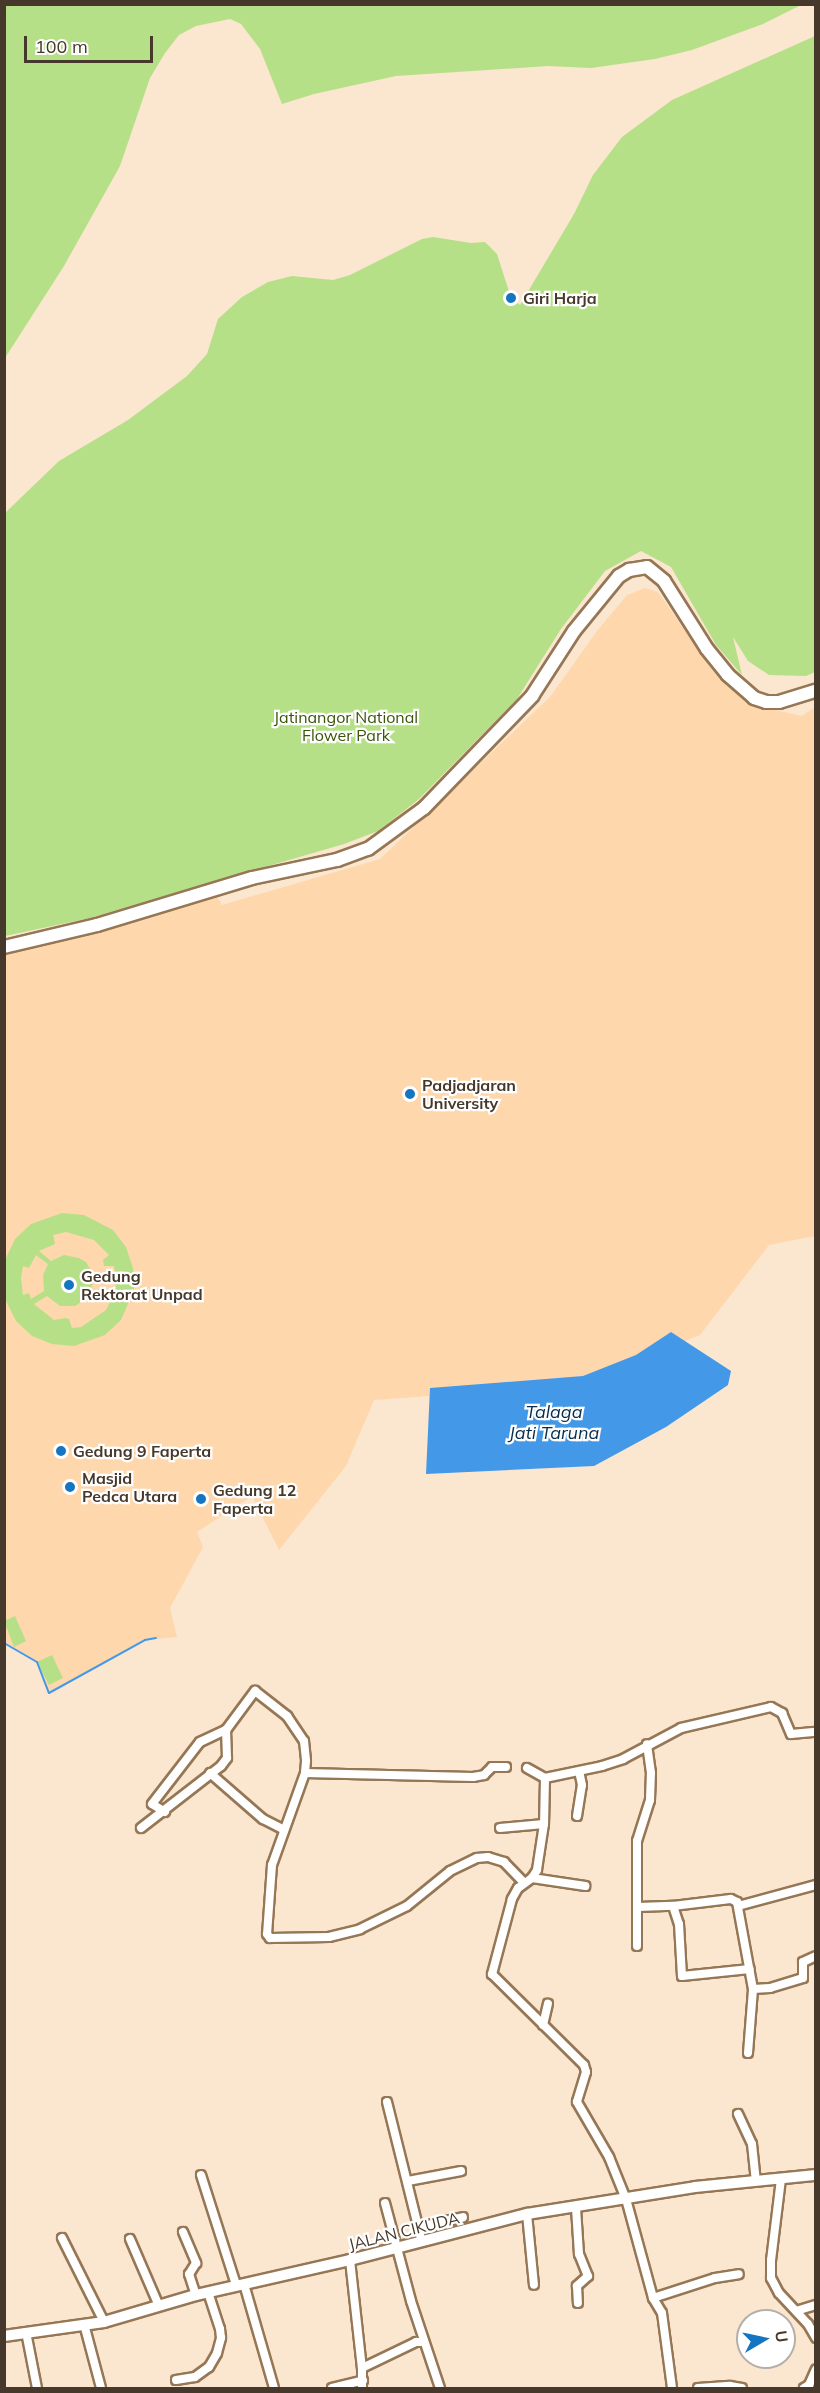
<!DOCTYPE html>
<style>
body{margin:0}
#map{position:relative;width:820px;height:2393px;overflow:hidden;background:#fbe6d0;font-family:Mulish,sans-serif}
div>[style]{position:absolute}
.built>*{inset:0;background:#ffd7ac}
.green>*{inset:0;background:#b6e087}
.water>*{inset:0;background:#4399e7}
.stream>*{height:2px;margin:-1px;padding:0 1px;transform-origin:1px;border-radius:1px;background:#4399e7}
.roads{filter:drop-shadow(2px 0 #967755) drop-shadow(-2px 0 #967755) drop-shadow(0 2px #967755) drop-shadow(0 -2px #967755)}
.minor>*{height:8px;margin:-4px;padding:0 4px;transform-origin:4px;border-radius:4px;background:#fff}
.tertiary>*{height:10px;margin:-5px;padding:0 5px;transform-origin:5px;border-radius:5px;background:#fff}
.secondary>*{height:12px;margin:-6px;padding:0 6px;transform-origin:6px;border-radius:6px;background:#fff}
.dots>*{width:16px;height:16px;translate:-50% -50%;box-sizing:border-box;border:3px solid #fff;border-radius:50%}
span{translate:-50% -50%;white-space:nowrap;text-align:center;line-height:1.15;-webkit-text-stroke:4.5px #fff;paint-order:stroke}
.poi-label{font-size:16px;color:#46382a;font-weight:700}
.left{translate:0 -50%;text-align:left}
.park-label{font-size:16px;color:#385407}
.street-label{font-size:16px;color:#46382a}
.water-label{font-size:18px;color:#092d4c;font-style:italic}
.frame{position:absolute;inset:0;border:6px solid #46382a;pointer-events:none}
.north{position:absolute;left:736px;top:2309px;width:60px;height:60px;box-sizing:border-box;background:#fff;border:2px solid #b5afaa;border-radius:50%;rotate:81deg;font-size:16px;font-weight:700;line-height:24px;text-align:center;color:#46382a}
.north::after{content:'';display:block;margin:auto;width:21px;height:27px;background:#1575c1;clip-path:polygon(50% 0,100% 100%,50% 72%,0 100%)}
.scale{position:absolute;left:24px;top:36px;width:129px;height:27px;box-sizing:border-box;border:3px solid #46382a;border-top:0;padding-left:8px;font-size:18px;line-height:21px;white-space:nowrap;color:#46382a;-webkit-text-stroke:4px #fff;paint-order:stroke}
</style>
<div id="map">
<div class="built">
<div style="clip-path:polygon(645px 588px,658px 592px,713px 671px,755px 705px,802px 716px,815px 707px,815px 1236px,769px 1245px,700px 1335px,576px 1385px,374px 1400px,346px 1466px,279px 1550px,252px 1496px,197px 1532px,203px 1547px,170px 1608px,177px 1637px,145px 1640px,49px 1693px,37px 1662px,5px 1643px,4px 951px,85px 936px,216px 895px,222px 905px,380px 859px,550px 697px,597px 631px,627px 595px)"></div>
</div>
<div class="green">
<div style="clip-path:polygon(5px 4px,801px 4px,801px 5px,763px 24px,692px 50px,655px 59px,591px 68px,548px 66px,396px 76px,314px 94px,282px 104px,260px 49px,241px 24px,230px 19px,196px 26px,179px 35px,165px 53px,150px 78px,120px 166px,64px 266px,5px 358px)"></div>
<div style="clip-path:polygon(815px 36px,815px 672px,806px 676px,769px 675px,748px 661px,733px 637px,742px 675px,716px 645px,671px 567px,641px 551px,605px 571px,561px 629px,517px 699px,418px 800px,378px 831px,344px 844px,90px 918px,5px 936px,5px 513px,59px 461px,128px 420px,187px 376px,207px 354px,218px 319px,242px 297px,268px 282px,292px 276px,333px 280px,350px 275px,422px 239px,433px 237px,471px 243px,485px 242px,497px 254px,511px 298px,520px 305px,574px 214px,593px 175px,622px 137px,672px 100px)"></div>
<div style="clip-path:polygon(evenodd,62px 1213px,84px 1215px,113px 1230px,126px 1247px,133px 1268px,134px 1290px,121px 1320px,105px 1335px,74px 1346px,52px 1344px,32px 1336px,16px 1321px,5px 1299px,5px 1260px,15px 1239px,31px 1224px,62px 1213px,66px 1232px,94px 1240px,109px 1255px,103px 1260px,104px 1266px,114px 1266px,115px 1272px,93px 1274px,86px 1262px,79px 1258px,64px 1255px,51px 1261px,39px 1251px,55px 1244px,53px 1235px,66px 1232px,62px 1213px,36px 1255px,48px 1264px,43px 1275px,44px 1291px,31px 1299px,29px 1293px,23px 1295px,21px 1278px,23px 1266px,29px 1268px,36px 1255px,62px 1213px,116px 1278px,115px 1293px,106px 1310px,81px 1327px,72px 1328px,69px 1319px,65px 1318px,54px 1320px,34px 1304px,47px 1296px,60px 1306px,75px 1306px,88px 1297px,94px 1280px,116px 1278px)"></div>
<div style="clip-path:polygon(15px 1616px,26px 1641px,14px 1647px,4px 1621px)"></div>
<div style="clip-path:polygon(52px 1655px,63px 1678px,49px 1685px,37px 1662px)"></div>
</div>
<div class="water">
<div style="clip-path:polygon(671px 1332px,731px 1371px,728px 1385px,666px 1427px,594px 1466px,426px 1474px,430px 1388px,583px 1376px,636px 1355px)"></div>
</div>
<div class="stream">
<div style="left:4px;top:1643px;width:38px;rotate:30deg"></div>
<div style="left:37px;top:1662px;width:33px;rotate:69deg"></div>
<div style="left:49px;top:1693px;width:110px;rotate:-28.9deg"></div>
<div style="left:145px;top:1640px;width:11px;rotate:-10deg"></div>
</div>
<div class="roads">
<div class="minor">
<div style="left:527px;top:1768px;width:21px;rotate:29deg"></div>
<div style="left:545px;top:1778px;width:58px;rotate:-11.9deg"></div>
<div style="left:602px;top:1766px;width:22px;rotate:-18deg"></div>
<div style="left:623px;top:1759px;width:66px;rotate:-28.1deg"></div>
<div style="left:681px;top:1728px;width:92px;rotate:-13.1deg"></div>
<div style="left:771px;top:1707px;width:13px;rotate:29deg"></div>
<div style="left:782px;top:1713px;width:23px;rotate:67deg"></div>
<div style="left:791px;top:1734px;width:25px;rotate:-5deg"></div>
<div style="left:210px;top:1773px;width:70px;rotate:41deg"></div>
<div style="left:263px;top:1819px;width:22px;rotate:27deg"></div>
<div style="left:305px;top:1773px;width:168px;rotate:1.4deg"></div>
<div style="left:473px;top:1777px;width:11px;rotate:-10deg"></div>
<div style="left:484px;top:1775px;width:11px;rotate:-45deg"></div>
<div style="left:492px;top:1767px;width:14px"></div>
<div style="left:545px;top:1778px;width:46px;rotate:91.2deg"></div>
<div style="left:544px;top:1824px;width:47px;rotate:98.7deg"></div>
<div style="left:537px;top:1870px;width:9px;rotate:122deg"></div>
<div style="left:532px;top:1878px;width:17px;rotate:144deg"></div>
<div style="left:518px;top:1888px;width:13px;rotate:119deg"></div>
<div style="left:512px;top:1899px;width:78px;rotate:104.9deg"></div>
<div style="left:492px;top:1974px;width:129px;rotate:44.7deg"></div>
<div style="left:584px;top:2065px;width:7px;rotate:74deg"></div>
<div style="left:586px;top:2072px;width:31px;rotate:107deg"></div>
<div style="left:577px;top:2102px;width:64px;rotate:59.8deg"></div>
<div style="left:609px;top:2157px;width:45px;rotate:68deg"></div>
<div style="left:626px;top:2199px;width:103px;rotate:74.7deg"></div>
<div style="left:653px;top:2298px;width:65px;rotate:-17.9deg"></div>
<div style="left:715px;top:2278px;width:24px;rotate:-9deg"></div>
<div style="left:165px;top:1812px;width:15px;rotate:-148deg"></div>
<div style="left:152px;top:1804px;width:78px;rotate:-52.3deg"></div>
<div style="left:200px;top:1742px;width:29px;rotate:-25deg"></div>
<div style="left:226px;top:1730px;width:49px;rotate:-53.4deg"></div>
<div style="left:255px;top:1691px;width:41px;rotate:38deg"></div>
<div style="left:287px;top:1716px;width:30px;rotate:56deg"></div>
<div style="left:304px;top:1741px;width:20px;rotate:84deg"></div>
<div style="left:306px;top:1761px;width:12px;rotate:95deg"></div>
<div style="left:305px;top:1773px;width:98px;rotate:109.7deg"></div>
<div style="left:272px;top:1865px;width:69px;rotate:94.1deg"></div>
<div style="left:267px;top:1934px;width:5px;rotate:53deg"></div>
<div style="left:270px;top:1938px;width:59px;rotate:-1deg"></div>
<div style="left:329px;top:1937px;width:32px;rotate:-14deg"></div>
<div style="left:360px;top:1929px;width:52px;rotate:-26.1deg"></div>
<div style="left:407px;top:1906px;width:55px;rotate:-39.1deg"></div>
<div style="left:450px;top:1871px;width:30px;rotate:-26deg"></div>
<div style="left:477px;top:1858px;width:11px;rotate:-5deg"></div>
<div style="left:488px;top:1857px;width:17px;rotate:17deg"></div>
<div style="left:504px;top:1862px;width:28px;rotate:46deg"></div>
<div style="left:577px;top:1816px;width:31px;rotate:-81deg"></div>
<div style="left:582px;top:1785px;width:14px;rotate:-102deg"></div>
<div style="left:141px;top:1828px;width:101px;rotate:-37.8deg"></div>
<div style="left:221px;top:1766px;width:10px;rotate:-53deg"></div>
<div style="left:227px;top:1758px;width:28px;rotate:-92deg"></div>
<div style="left:500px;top:1828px;width:44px;rotate:-5.2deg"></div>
<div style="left:532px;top:1878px;width:54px;rotate:8.6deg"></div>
<div style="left:673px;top:1906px;width:58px;rotate:-6.9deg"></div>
<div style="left:731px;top:1899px;width:7px;rotate:27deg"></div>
<div style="left:737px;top:1902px;width:88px;rotate:79.6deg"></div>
<div style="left:753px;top:1989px;width:17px;rotate:-3deg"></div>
<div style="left:770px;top:1988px;width:34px;rotate:-17deg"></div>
<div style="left:803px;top:1978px;width:16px;rotate:-90deg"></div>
<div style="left:803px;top:1962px;width:14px;rotate:-25deg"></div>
<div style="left:738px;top:1906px;width:81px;rotate:-15.1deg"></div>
<div style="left:638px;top:1907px;width:35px;rotate:-2deg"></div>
<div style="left:673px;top:1906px;width:19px;rotate:72deg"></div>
<div style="left:679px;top:1924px;width:52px;rotate:86.7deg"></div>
<div style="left:682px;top:1976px;width:68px;rotate:-5.9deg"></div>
<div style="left:637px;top:1946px;width:105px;rotate:-90deg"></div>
<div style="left:637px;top:1841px;width:43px;rotate:-72.4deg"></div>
<div style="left:650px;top:1800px;width:27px;rotate:-88deg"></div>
<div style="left:651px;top:1773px;width:29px;rotate:-98deg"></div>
<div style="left:543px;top:2025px;width:22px;rotate:-77deg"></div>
<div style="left:748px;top:2053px;width:64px;rotate:-85.5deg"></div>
<div style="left:387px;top:2102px;width:144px;rotate:76deg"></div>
<div style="left:738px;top:2114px;width:33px;rotate:65deg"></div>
<div style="left:752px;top:2144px;width:37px;rotate:84deg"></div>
<div style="left:201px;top:2175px;width:115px;rotate:72.3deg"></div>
<div style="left:781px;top:2179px;width:82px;rotate:97deg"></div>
<div style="left:771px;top:2260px;width:18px;rotate:90deg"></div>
<div style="left:771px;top:2278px;width:17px;rotate:62deg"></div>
<div style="left:779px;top:2293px;width:42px;rotate:46.9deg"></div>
<div style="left:808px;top:2324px;width:16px;rotate:60deg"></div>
<div style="left:408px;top:2181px;width:54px;rotate:-10.7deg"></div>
<div style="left:385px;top:2203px;width:101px;rotate:75.1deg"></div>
<div style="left:411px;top:2301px;width:92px;rotate:71.6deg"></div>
<div style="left:576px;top:2208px;width:46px;rotate:86.3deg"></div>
<div style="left:579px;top:2254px;width:24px;rotate:68deg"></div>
<div style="left:588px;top:2276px;width:15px;rotate:138deg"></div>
<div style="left:577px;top:2286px;width:17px;rotate:87deg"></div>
<div style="left:527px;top:2214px;width:71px;rotate:84.4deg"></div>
<div style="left:419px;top:2227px;width:45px;rotate:-12.8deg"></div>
<div style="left:183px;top:2232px;width:34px;rotate:67deg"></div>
<div style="left:196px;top:2263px;width:13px;rotate:122deg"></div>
<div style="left:189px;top:2274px;width:22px;rotate:72deg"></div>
<div style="left:62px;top:2238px;width:94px;rotate:63.4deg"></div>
<div style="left:130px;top:2239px;width:73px;rotate:66.6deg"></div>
<div style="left:350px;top:2260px;width:109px;rotate:83.7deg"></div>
<div style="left:362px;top:2368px;width:20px;rotate:90deg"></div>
<div style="left:244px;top:2284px;width:108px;rotate:73.9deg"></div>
<div style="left:653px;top:2298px;width:17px;rotate:59deg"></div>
<div style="left:662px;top:2313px;width:76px;rotate:82.4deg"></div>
<div style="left:796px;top:2311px;width:21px;rotate:-17deg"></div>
<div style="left:84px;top:2324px;width:66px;rotate:75.1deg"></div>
<div style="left:26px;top:2332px;width:57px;rotate:78.9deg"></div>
<div style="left:362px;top:2368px;width:60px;rotate:-25.7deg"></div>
<div style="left:416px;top:2342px;width:8px"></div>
<div style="left:176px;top:2380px;width:19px;rotate:-9deg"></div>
<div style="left:195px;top:2377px;width:17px;rotate:-36deg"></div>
<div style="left:209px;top:2367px;width:16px;rotate:-60deg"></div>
<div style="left:217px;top:2353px;width:16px;rotate:-75deg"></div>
<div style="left:221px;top:2338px;width:9px;rotate:-96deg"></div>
<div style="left:220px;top:2329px;width:39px;rotate:-108deg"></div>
<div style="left:332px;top:2388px;width:32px;rotate:-14deg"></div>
<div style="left:698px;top:2388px;width:32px;rotate:-4deg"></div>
<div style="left:730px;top:2386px;width:12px;rotate:9deg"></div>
<div style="left:804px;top:2388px;width:6px;rotate:-31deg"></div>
<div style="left:809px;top:2385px;width:17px;rotate:-66deg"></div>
</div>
<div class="tertiary">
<div style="left:4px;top:2336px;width:101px;rotate:-8deg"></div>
<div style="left:104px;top:2322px;width:96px;rotate:-16.4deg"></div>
<div style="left:196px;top:2295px;width:158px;rotate:-12.8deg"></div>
<div style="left:350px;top:2260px;width:183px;rotate:-14.6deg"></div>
<div style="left:527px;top:2214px;width:170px;rotate:-9.1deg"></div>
<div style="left:695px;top:2187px;width:122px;rotate:-5.7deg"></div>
</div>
<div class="secondary">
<div style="left:4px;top:947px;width:96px;rotate:-13.3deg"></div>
<div style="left:97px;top:925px;width:162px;rotate:-16.9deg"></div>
<div style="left:252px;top:878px;width:87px;rotate:-12deg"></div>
<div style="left:337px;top:860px;width:33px;rotate:-20deg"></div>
<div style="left:368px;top:849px;width:69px;rotate:-36.2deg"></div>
<div style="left:424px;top:808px;width:156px;rotate:-46deg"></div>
<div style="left:532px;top:696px;width:77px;rotate:-57.1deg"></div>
<div style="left:574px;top:631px;width:71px;rotate:-50.7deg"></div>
<div style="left:619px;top:576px;width:12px;rotate:-31deg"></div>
<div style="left:629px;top:570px;width:18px;rotate:-9deg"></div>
<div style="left:647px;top:567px;width:22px;rotate:39deg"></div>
<div style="left:664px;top:581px;width:80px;rotate:57.7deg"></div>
<div style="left:707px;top:649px;width:33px;rotate:51deg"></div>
<div style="left:728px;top:675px;width:35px;rotate:41deg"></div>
<div style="left:754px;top:698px;width:13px;rotate:18deg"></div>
<div style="left:766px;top:702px;width:13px"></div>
<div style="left:779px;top:702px;width:39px;rotate:-17deg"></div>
</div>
</div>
<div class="dots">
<div style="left:511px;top:298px;background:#1575c1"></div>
<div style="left:410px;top:1094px;background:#1575c1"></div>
<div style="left:69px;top:1285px;background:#1575c1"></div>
<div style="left:61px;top:1451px;background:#1575c1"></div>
<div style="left:70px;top:1487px;background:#1575c1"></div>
<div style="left:201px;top:1499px;background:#1575c1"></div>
</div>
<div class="poi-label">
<span class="left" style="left:523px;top:298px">Giri Harja</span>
<span class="left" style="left:422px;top:1094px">Padjadjaran<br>University</span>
<span class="left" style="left:81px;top:1285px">Gedung<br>Rektorat Unpad</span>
<span class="left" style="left:73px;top:1451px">Gedung 9 Faperta</span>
<span class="left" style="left:82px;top:1487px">Masjid<br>Pedca Utara</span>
<span class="left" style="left:213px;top:1499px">Gedung 12<br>Faperta</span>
</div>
<div class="park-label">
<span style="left:346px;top:726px">Jatinangor National<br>Flower Park</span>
</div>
<div class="street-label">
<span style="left:404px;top:2231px;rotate:-14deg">JALAN CIKUDA</span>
</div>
<div class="water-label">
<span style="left:554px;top:1423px">Talaga<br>Jati Taruna</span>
</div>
<div class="frame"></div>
<div class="north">U</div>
<div class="scale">100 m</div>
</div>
